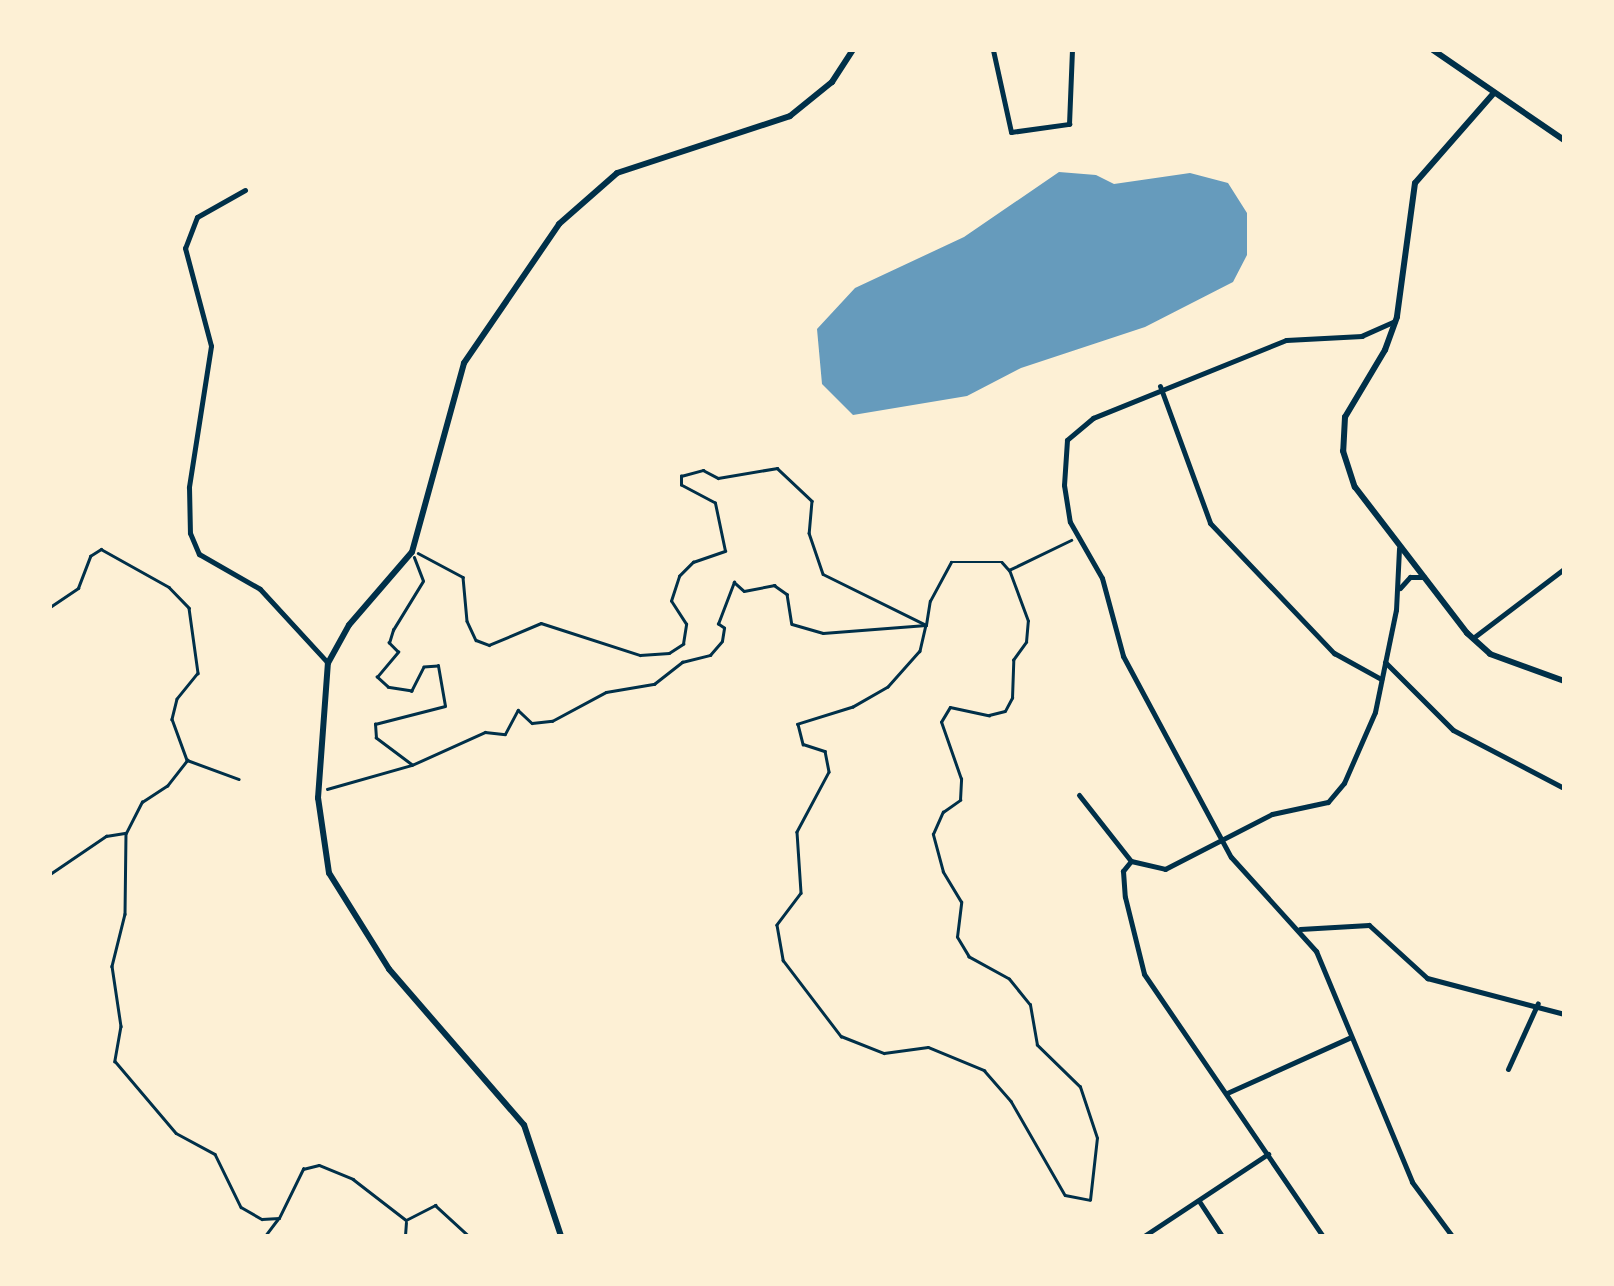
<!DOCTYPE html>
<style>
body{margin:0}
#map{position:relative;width:1614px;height:1286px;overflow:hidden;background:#fdf0d5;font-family:"PT Sans",sans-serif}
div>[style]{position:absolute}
.water>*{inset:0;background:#669bbc}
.path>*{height:2.5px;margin:-1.25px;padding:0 1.25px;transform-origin:1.25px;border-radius:1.25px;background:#003049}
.minor>*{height:5px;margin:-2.5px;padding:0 2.5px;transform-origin:2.5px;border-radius:2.5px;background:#003049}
.tertiary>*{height:6px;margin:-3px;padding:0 3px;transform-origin:3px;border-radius:3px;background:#003049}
span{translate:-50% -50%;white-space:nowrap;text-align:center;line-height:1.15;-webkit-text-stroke:10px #fdf0d5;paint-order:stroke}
.frame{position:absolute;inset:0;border:52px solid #fdf0d5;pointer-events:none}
</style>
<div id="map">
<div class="water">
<div style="clip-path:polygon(1059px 172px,1096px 175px,1114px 184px,1190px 173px,1228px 183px,1247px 213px,1247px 255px,1233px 282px,1145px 327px,1021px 368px,967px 396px,853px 415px,822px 384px,817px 329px,855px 288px,964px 237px)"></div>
</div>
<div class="path">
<div style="left:418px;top:553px;width:51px;rotate:28.1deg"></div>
<div style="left:463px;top:577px;width:44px;rotate:84.8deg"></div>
<div style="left:467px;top:621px;width:21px;rotate:65deg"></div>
<div style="left:476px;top:640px;width:14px;rotate:21deg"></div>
<div style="left:489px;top:645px;width:56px;rotate:-22.9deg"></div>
<div style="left:541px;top:623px;width:104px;rotate:17.9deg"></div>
<div style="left:640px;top:655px;width:29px;rotate:-4deg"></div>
<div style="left:669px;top:653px;width:17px;rotate:-33deg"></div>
<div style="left:683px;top:644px;width:20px;rotate:-81deg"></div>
<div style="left:686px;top:624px;width:27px;rotate:-123deg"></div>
<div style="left:671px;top:601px;width:26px;rotate:-72deg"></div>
<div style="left:679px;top:576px;width:20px;rotate:-45deg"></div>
<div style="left:693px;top:562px;width:34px;rotate:-19deg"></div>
<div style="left:725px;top:551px;width:49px;rotate:-101.8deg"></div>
<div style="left:715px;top:503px;width:38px;rotate:-152deg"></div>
<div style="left:681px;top:485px;width:9px;rotate:-90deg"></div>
<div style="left:681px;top:476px;width:23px;rotate:-15deg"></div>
<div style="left:703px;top:470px;width:17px;rotate:28deg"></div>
<div style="left:718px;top:478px;width:60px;rotate:-9.6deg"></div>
<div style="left:777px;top:468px;width:48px;rotate:43.3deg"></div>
<div style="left:812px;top:501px;width:32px;rotate:95deg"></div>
<div style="left:809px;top:533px;width:43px;rotate:71.1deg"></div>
<div style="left:823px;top:574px;width:115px;rotate:26.3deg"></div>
<div style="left:926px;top:625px;width:24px;rotate:-81deg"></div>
<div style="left:930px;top:601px;width:44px;rotate:-61.7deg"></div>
<div style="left:951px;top:562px;width:51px"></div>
<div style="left:1002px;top:562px;width:11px;rotate:49deg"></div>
<div style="left:1009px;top:570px;width:69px;rotate:-25.8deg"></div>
<div style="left:50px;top:607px;width:34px;rotate:-34deg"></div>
<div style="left:78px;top:588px;width:34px;rotate:-69deg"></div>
<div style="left:90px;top:556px;width:13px;rotate:-32deg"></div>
<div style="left:101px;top:549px;width:78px;rotate:29.2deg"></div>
<div style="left:169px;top:587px;width:29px;rotate:46deg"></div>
<div style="left:189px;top:608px;width:66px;rotate:82.1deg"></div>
<div style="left:198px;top:673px;width:33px;rotate:129deg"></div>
<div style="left:177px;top:699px;width:21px;rotate:104deg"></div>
<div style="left:172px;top:719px;width:44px;rotate:69.9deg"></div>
<div style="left:412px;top:765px;width:80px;rotate:-24.3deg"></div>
<div style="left:485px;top:732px;width:20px;rotate:6deg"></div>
<div style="left:505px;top:734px;width:27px;rotate:-62deg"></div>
<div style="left:518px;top:710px;width:19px;rotate:43deg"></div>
<div style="left:532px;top:723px;width:20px;rotate:-6deg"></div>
<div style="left:552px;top:721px;width:61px;rotate:-28.2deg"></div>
<div style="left:606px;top:692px;width:49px;rotate:-9.5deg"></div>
<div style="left:654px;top:684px;width:36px;rotate:-38deg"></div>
<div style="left:682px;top:662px;width:29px;rotate:-14deg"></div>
<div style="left:710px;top:655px;width:18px;rotate:-49deg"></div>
<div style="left:722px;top:641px;width:13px;rotate:-81deg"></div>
<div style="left:724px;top:628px;width:7px;rotate:-146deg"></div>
<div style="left:718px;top:624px;width:45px;rotate:-69.1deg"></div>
<div style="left:734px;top:582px;width:13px;rotate:42deg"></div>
<div style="left:744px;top:591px;width:31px;rotate:-11deg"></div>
<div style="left:774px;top:585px;width:16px;rotate:35deg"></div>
<div style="left:787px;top:594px;width:30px;rotate:81deg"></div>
<div style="left:792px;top:624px;width:32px;rotate:16deg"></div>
<div style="left:823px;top:633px;width:103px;rotate:-4.4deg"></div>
<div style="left:926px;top:625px;width:27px;rotate:103deg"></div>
<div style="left:920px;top:651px;width:48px;rotate:131.6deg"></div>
<div style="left:888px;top:687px;width:40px;rotate:150.3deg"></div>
<div style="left:853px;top:707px;width:58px;rotate:162.8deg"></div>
<div style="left:798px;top:724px;width:21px;rotate:76deg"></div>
<div style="left:803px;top:744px;width:23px;rotate:18deg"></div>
<div style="left:825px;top:751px;width:21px;rotate:79deg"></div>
<div style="left:829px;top:772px;width:68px;rotate:118.1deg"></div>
<div style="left:797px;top:832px;width:61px;rotate:86.2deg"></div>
<div style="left:801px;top:893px;width:40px;rotate:127deg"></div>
<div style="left:777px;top:925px;width:36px;rotate:80deg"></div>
<div style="left:783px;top:960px;width:96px;rotate:52.7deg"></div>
<div style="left:841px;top:1036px;width:46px;rotate:21.6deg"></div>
<div style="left:884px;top:1053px;width:44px;rotate:-7.8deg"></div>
<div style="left:928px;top:1047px;width:61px;rotate:22.3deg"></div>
<div style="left:984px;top:1070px;width:41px;rotate:48.9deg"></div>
<div style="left:1011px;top:1101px;width:108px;rotate:60.1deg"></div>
<div style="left:1065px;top:1195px;width:25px;rotate:11deg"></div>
<div style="left:1090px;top:1200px;width:62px;rotate:-83.6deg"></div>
<div style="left:1097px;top:1138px;width:54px;rotate:-108.4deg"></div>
<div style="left:1080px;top:1087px;width:60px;rotate:-135.7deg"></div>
<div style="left:1037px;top:1045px;width:41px;rotate:-99.9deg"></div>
<div style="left:1030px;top:1005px;width:33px;rotate:-129deg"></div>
<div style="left:1009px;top:979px;width:46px;rotate:-151.2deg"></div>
<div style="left:969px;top:957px;width:23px;rotate:-121deg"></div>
<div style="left:957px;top:937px;width:35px;rotate:-83deg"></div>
<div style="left:961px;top:902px;width:35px;rotate:-121deg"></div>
<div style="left:943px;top:872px;width:39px;rotate:-105deg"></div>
<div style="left:933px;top:834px;width:24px;rotate:-66deg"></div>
<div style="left:943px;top:812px;width:21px;rotate:-35deg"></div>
<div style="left:960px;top:800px;width:21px;rotate:-87deg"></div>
<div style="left:961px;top:779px;width:60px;rotate:-109.3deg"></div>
<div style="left:941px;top:722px;width:17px;rotate:-59deg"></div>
<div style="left:950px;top:707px;width:40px;rotate:12deg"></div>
<div style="left:989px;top:715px;width:16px;rotate:-14deg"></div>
<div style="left:1005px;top:711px;width:15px;rotate:-62deg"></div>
<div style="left:1012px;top:698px;width:38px;rotate:-88deg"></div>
<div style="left:1013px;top:660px;width:22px;rotate:-54deg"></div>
<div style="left:1026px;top:642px;width:21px;rotate:-85deg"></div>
<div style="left:1028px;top:621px;width:54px;rotate:-110.4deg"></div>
<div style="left:327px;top:789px;width:88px;rotate:-15.8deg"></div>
<div style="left:412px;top:765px;width:45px;rotate:-143.1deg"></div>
<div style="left:376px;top:738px;width:14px;rotate:-94deg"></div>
<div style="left:375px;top:724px;width:72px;rotate:-14.4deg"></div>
<div style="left:445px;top:706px;width:41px;rotate:-99.9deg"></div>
<div style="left:438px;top:666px;width:14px;rotate:176deg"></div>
<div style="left:424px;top:667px;width:27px;rotate:117deg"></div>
<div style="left:412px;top:691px;width:24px;rotate:-171deg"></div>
<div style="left:388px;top:687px;width:15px;rotate:-138deg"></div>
<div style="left:377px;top:677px;width:33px;rotate:-50deg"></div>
<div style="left:398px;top:652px;width:13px;rotate:-135deg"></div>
<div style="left:389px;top:643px;width:14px;rotate:-73deg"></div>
<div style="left:393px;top:630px;width:57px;rotate:-58.5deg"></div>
<div style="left:423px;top:581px;width:25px;rotate:-111deg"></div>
<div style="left:126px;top:833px;width:81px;rotate:90.7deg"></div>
<div style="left:125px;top:914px;width:54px;rotate:104deg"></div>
<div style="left:112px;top:966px;width:61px;rotate:81.5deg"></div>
<div style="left:121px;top:1026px;width:36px;rotate:100deg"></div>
<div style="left:115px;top:1061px;width:94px;rotate:49.7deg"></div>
<div style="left:176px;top:1133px;width:44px;rotate:28.3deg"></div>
<div style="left:215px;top:1154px;width:59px;rotate:63.9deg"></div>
<div style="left:241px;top:1207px;width:24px;rotate:30deg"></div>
<div style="left:262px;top:1219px;width:17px;rotate:-3deg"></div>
<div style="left:279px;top:1218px;width:55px;rotate:-63.9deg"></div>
<div style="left:303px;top:1169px;width:16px;rotate:-14deg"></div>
<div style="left:319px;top:1165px;width:37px;rotate:22deg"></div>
<div style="left:353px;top:1179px;width:67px;rotate:37.7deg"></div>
<div style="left:406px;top:1220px;width:33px;rotate:-27deg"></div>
<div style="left:435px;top:1205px;width:46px;rotate:42.4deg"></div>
<div style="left:50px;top:874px;width:68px;rotate:-34.2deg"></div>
<div style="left:106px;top:836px;width:20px;rotate:-9deg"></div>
<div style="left:126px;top:833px;width:35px;rotate:-63deg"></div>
<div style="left:142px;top:802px;width:30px;rotate:-33deg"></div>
<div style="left:167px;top:786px;width:33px;rotate:-52deg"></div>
<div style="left:187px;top:760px;width:55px;rotate:20.1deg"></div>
<div style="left:265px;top:1236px;width:21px;rotate:-53deg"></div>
<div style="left:405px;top:1236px;width:13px;rotate:-86deg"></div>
</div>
<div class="minor">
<div style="left:993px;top:50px;width:84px;rotate:77.6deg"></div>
<div style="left:1011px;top:132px;width:59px;rotate:-7.9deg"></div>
<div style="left:1069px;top:124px;width:74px;rotate:-87.7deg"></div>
<div style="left:245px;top:190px;width:55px;rotate:150.6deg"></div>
<div style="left:197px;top:217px;width:33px;rotate:111deg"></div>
<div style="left:185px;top:248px;width:101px;rotate:75.1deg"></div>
<div style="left:211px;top:346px;width:143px;rotate:98.9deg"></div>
<div style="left:189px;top:487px;width:46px;rotate:88.8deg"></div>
<div style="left:190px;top:533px;width:23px;rotate:67deg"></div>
<div style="left:199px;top:554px;width:70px;rotate:29.8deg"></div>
<div style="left:260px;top:589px;width:100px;rotate:47.4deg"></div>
<div style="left:1395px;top:321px;width:36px;rotate:156deg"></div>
<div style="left:1362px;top:336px;width:76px;rotate:177deg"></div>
<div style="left:1286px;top:340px;width:208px;rotate:158deg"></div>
<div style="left:1093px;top:418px;width:34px;rotate:140deg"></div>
<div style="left:1067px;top:440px;width:45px;rotate:93.8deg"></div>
<div style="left:1064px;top:485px;width:37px;rotate:81deg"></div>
<div style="left:1070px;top:522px;width:64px;rotate:60.3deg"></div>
<div style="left:1102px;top:578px;width:81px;rotate:74.9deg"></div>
<div style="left:1123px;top:656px;width:228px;rotate:61.8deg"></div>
<div style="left:1231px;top:857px;width:127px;rotate:47.9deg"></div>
<div style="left:1316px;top:951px;width:250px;rotate:67.4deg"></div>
<div style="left:1412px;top:1182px;width:67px;rotate:53.5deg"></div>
<div style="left:1160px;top:386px;width:146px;rotate:69.9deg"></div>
<div style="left:1210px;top:523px;width:180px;rotate:46.4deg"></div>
<div style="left:1334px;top:653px;width:54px;rotate:29deg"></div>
<div style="left:1400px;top:588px;width:15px;rotate:-48deg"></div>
<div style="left:1410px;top:577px;width:14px"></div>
<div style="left:1473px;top:638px;width:114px;rotate:-37.2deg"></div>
<div style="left:1385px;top:662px;width:96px;rotate:45deg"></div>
<div style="left:1453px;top:730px;width:125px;rotate:27.6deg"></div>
<div style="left:1079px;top:795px;width:84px;rotate:51.8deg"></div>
<div style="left:1131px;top:861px;width:35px;rotate:13deg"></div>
<div style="left:1165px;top:869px;width:120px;rotate:-27.2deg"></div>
<div style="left:1272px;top:814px;width:57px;rotate:-12.1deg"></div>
<div style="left:1328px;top:802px;width:25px;rotate:-50deg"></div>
<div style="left:1344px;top:783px;width:77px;rotate:-66.4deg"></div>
<div style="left:1375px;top:712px;width:104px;rotate:-78.4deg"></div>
<div style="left:1396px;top:610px;width:62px;rotate:-87.2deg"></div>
<div style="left:1131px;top:861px;width:13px;rotate:129deg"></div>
<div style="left:1123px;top:871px;width:26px;rotate:86deg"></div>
<div style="left:1125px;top:897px;width:79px;rotate:76.1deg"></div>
<div style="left:1144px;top:974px;width:317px;rotate:55.7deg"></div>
<div style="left:1300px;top:929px;width:69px;rotate:-3.3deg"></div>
<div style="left:1369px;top:925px;width:79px;rotate:42.4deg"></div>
<div style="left:1427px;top:978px;width:142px;rotate:14.7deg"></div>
<div style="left:1508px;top:1069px;width:72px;rotate:-65.6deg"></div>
<div style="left:1227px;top:1093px;width:134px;rotate:-24.3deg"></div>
<div style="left:1199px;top:1201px;width:42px;rotate:56.7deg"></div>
<div style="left:1144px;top:1236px;width:149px;rotate:-33.5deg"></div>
</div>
<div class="tertiary">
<div style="left:1433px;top:50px;width:159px;rotate:34.5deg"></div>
<div style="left:1493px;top:94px;width:118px;rotate:131.2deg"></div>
<div style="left:1415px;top:183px;width:135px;rotate:97.7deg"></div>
<div style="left:1397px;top:317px;width:35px;rotate:110deg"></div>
<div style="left:1385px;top:350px;width:78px;rotate:120.8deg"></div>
<div style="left:1345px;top:417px;width:34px;rotate:93deg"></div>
<div style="left:1343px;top:451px;width:38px;rotate:72deg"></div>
<div style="left:1355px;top:487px;width:184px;rotate:52.5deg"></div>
<div style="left:1467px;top:633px;width:31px;rotate:42deg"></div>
<div style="left:1490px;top:654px;width:79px;rotate:20deg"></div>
<div style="left:561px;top:1236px;width:117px;rotate:-108.4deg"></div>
<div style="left:524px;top:1125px;width:206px;rotate:-130.9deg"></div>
<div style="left:389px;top:969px;width:113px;rotate:-122deg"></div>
<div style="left:329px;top:873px;width:76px;rotate:-98.3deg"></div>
<div style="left:318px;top:798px;width:135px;rotate:-85.8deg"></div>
<div style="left:328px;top:663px;width:43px;rotate:-61.1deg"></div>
<div style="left:349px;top:625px;width:96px;rotate:-49.2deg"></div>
<div style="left:412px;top:552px;width:196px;rotate:-74.6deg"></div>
<div style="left:464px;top:363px;width:168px;rotate:-55.6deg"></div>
<div style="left:559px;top:224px;width:77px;rotate:-41.3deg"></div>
<div style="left:617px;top:173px;width:182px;rotate:-18.2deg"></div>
<div style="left:790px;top:116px;width:54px;rotate:-39deg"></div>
<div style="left:832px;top:82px;width:38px;rotate:-57deg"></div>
</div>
<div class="frame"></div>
</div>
